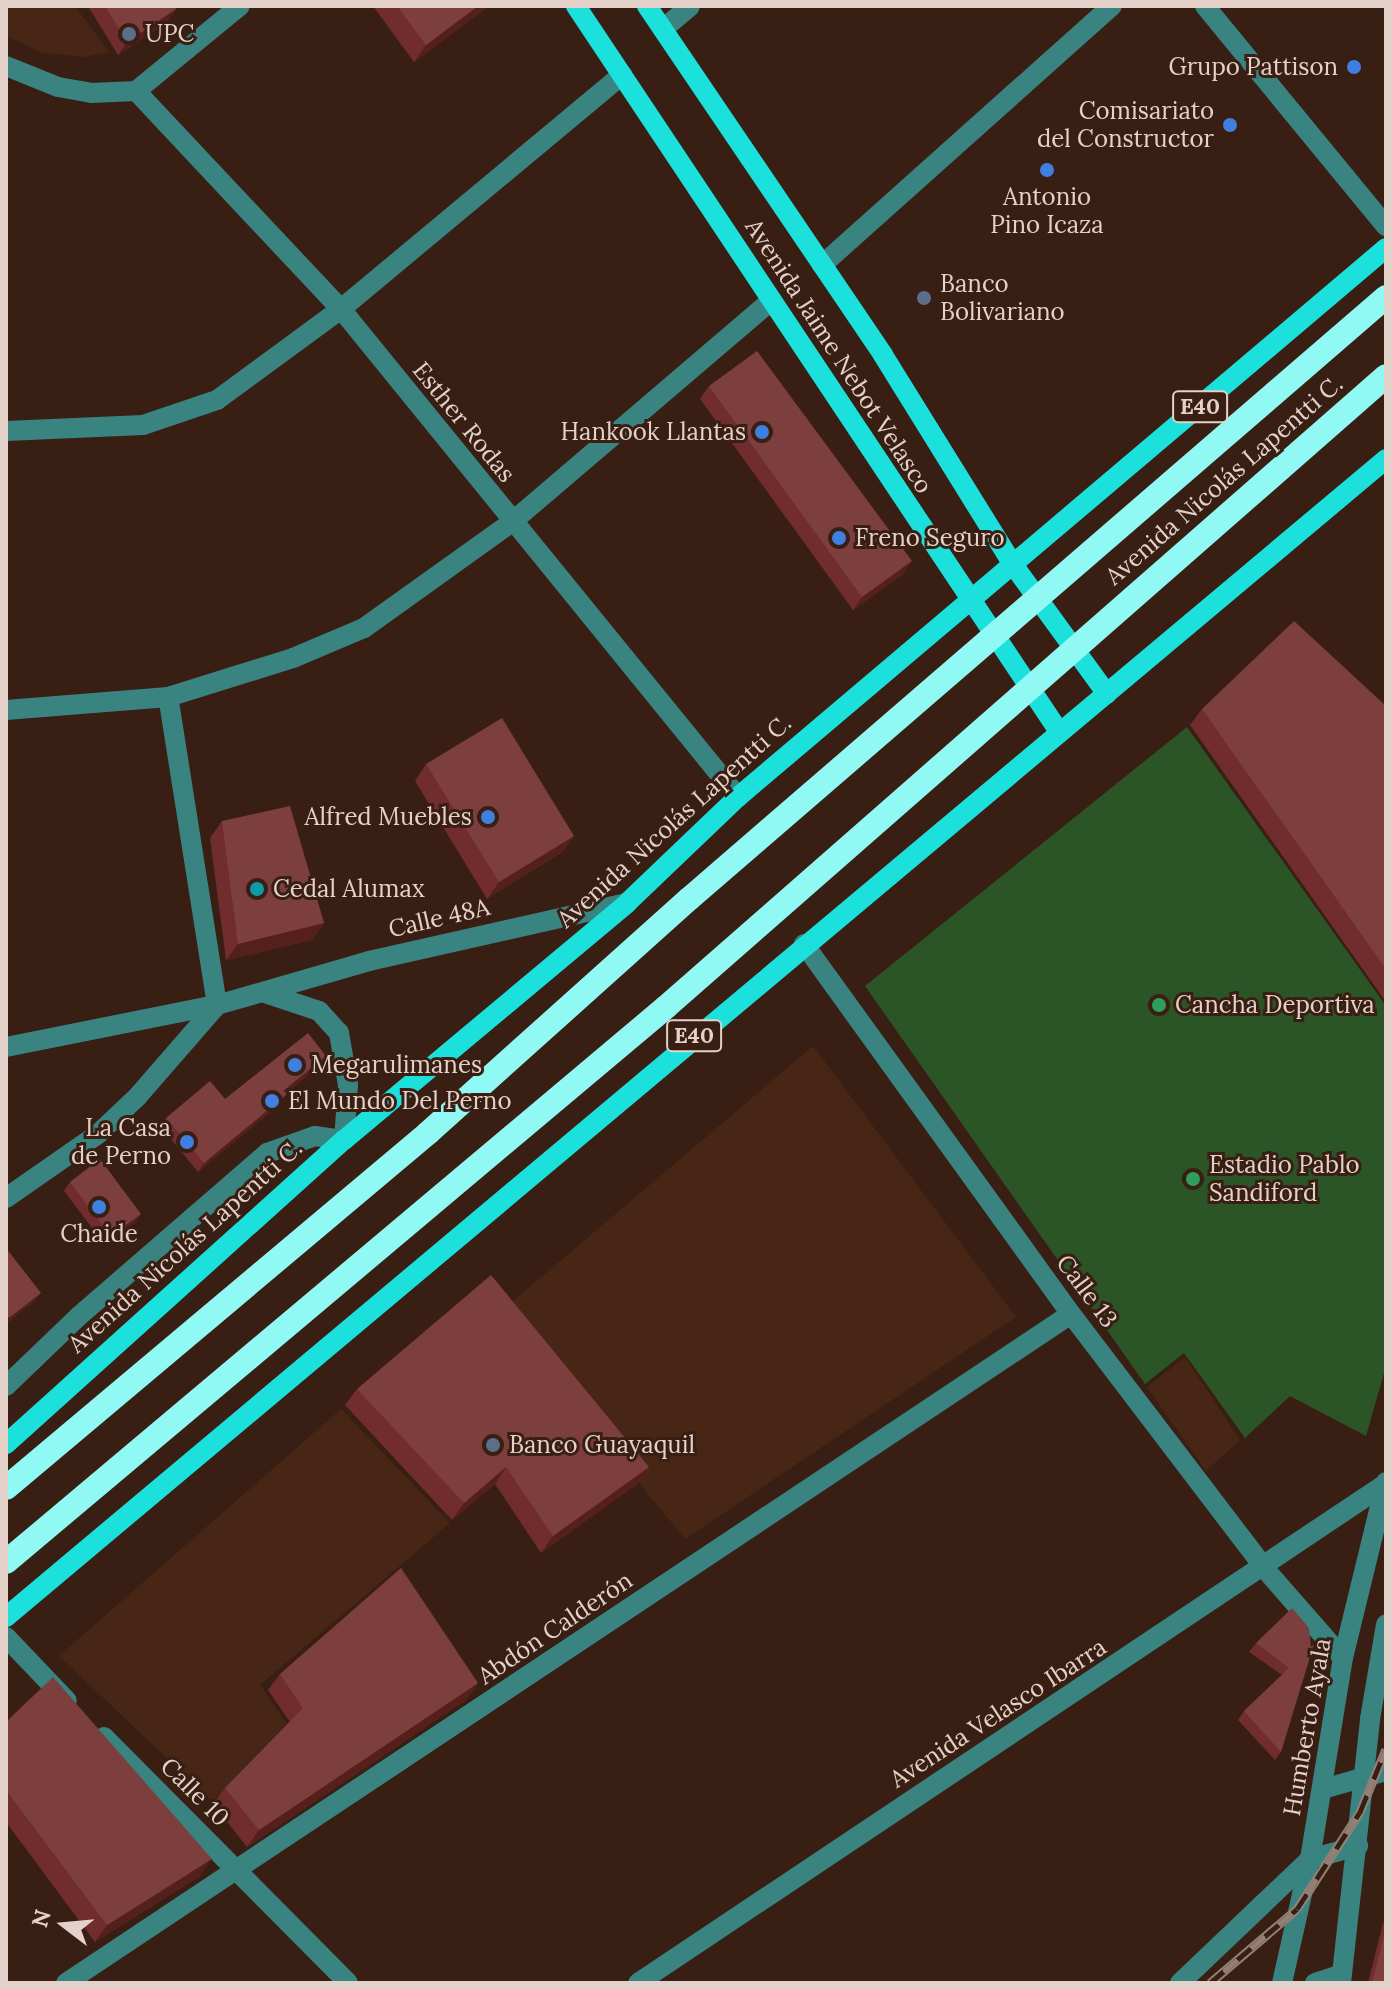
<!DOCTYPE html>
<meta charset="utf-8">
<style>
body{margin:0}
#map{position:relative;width:1392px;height:1989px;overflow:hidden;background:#391f13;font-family:Lora,serif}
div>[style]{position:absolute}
.built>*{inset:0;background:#472616}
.green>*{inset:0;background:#2c5527}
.minor>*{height:20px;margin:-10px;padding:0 10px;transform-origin:10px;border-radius:10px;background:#398380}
.major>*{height:20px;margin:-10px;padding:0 10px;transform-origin:10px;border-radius:10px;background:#1be0db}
.highway>*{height:24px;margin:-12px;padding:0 12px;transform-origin:12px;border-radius:12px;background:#91f9f4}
.rail>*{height:9px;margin-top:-4.5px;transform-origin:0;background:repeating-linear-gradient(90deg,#391f13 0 18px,#947f75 0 36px);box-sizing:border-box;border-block:2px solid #947f75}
.wall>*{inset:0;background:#712d2d}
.shaded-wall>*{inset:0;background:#55201b}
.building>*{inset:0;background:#7d3f3e}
.dots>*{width:22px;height:22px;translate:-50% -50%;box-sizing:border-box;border:4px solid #391f13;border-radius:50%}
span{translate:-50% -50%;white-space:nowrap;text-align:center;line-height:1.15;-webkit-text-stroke:6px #391f13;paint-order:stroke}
.shield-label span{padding:2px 6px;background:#391f13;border:2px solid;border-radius:6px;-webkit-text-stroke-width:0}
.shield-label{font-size:22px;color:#e4d2ca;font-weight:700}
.poi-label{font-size:24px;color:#e4d2ca}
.left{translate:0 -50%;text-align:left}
.right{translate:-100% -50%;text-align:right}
.street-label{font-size:24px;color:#e4d2ca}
.frame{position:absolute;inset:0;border:8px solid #e4d2ca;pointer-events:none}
.north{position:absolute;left:24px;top:1885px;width:80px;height:80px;-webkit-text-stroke:6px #391f13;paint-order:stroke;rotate:286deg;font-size:22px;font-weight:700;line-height:32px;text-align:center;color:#e4d2ca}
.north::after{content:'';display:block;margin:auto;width:28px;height:36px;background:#e4d2ca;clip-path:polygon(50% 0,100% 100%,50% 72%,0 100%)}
</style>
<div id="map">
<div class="built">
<div style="clip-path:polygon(6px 6px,75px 6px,109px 52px,84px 57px,43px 53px,6px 36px)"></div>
<div style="clip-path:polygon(813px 1046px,1016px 1317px,685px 1539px,499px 1313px)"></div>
<div style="clip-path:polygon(1185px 1357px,1240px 1440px,1206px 1471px,1147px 1387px)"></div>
<div style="clip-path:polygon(341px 1409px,450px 1523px,260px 1685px,287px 1724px,213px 1802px,59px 1656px)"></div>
</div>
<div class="green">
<div style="clip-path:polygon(1187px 727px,1386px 1006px,1386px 1366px,1366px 1436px,1290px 1396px,1245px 1438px,1184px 1353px,1145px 1384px,865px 986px)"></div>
</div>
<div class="minor">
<div style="left:1205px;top:6px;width:285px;rotate:50.6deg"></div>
<div style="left:663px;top:29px;width:35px;rotate:-40deg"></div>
<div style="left:6px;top:66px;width:56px;rotate:22deg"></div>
<div style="left:58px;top:87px;width:34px;rotate:10deg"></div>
<div style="left:91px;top:93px;width:45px;rotate:-2.5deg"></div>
<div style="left:136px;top:91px;width:134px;rotate:-39.3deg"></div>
<div style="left:136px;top:91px;width:299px;rotate:46.8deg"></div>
<div style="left:341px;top:309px;width:629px;rotate:50.87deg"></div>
<div style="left:822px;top:265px;width:389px;rotate:-41.8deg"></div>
<div style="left:6px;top:431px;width:137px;rotate:-2.5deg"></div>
<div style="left:143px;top:425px;width:78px;rotate:-18.7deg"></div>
<div style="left:217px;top:400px;width:154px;rotate:-36.3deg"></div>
<div style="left:341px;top:309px;width:366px;rotate:-39.8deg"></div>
<div style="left:6px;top:710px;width:163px;rotate:-4.6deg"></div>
<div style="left:168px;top:697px;width:131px;rotate:-17.3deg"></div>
<div style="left:293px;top:658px;width:77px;rotate:-22.9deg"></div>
<div style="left:364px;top:628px;width:182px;rotate:-35.6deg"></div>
<div style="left:512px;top:522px;width:340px;rotate:-40.5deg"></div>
<div style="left:804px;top:944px;width:456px;rotate:54.2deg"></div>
<div style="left:1071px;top:1314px;width:320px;rotate:52.7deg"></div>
<div style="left:1265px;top:1569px;width:118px;rotate:48.8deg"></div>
<div style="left:6px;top:1047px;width:215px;rotate:-11.3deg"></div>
<div style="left:217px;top:1005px;width:158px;rotate:-16.1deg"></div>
<div style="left:369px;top:961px;width:264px;rotate:-12.7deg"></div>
<div style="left:6px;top:1198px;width:112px;rotate:-34.8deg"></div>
<div style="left:98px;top:1134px;width:55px;rotate:-43.5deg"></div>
<div style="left:138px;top:1096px;width:121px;rotate:-49deg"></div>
<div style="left:217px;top:1005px;width:312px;rotate:-99deg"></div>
<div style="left:6px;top:1386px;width:101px;rotate:-43.8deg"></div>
<div style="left:79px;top:1316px;width:249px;rotate:-40.9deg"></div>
<div style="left:267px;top:1153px;width:51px;rotate:-19.5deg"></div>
<div style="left:315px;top:1136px;width:29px;rotate:8deg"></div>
<div style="left:344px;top:1140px;width:55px;rotate:-85.8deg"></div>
<div style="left:348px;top:1085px;width:53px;rotate:-99.8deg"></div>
<div style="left:339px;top:1033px;width:30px;rotate:-132deg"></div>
<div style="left:319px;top:1011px;width:57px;rotate:-161.6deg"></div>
<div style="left:6px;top:1637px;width:88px;rotate:46.4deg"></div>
<div style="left:104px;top:1737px;width:346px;rotate:45.2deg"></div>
<div style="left:1323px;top:1789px;width:66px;rotate:-15.9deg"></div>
<div style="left:66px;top:1983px;width:1207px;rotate:-33.65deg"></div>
<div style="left:638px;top:1983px;width:898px;rotate:-33.74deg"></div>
<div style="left:1180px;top:1983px;width:180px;rotate:-43.6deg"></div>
<div style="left:1310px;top:1859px;width:50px;rotate:-15.2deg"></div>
<div style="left:1282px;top:1983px;width:127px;rotate:-77.3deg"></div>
<div style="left:1310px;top:1859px;width:204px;rotate:-80.7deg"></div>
<div style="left:1343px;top:1658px;width:181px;rotate:-76.3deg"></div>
<div style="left:1315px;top:1983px;width:28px;rotate:-18deg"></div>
<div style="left:1341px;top:1983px;width:266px;rotate:-83.7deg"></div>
<div style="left:1370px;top:1719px;width:96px;rotate:-80.4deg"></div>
</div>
<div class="major">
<div style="left:576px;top:6px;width:873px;rotate:56.35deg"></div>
<div style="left:647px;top:6px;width:421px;rotate:55.9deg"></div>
<div style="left:883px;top:355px;width:248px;rotate:58.2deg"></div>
<div style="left:1014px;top:566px;width:158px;rotate:54deg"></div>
<div style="left:6px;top:1444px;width:455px;rotate:-42deg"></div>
<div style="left:344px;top:1140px;width:369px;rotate:-39.9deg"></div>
<div style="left:627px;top:903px;width:153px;rotate:-43.7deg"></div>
<div style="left:738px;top:797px;width:849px;rotate:-40.27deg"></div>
<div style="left:6px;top:1617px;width:1801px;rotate:-40deg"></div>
</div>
<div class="highway">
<div style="left:6px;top:1488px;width:551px;rotate:-40.07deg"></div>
<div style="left:428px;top:1133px;width:351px;rotate:-41.9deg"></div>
<div style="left:689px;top:899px;width:921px;rotate:-40.82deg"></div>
<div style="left:6px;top:1562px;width:862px;rotate:-40.06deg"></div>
<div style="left:666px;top:1007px;width:957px;rotate:-41.23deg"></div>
</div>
<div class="rail">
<div style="left:1210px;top:1983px;width:114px;rotate:-40.4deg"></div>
<div style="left:1297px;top:1909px;width:116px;rotate:-57deg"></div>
<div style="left:1360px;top:1812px;width:68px;rotate:-67.6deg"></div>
</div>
<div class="wall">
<div style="clip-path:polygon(88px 6px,174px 6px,176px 9px,167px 22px,118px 55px)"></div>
<div style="clip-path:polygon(373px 6px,489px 6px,414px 62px)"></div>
<div style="clip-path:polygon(709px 386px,903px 574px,853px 610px,700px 399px)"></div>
<div style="clip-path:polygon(1386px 706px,1386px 1002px,1190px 725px,1202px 709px)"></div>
<div style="clip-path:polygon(426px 764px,574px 836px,562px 852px,487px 899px,415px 781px)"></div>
<div style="clip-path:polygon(222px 821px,324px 923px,312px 940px,226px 960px,210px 838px)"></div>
<div style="clip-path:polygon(326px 1056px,320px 1065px,286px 1093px,281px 1103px,198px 1172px,160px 1126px,166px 1118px,225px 1099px)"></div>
<div style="clip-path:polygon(70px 1182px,141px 1214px,135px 1222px,105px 1245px,64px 1191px)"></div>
<div style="clip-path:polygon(357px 1389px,649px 1467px,637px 1484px,541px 1553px,495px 1484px,452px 1520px,345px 1405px)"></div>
<div style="clip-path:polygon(1256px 1643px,1311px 1647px,1281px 1752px,1275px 1760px,1238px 1720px,1244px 1711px,1282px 1675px,1249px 1652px)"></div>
<div style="clip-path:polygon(280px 1674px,478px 1683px,466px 1700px,247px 1847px,213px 1804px,225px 1788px,290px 1722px,268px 1690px)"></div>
<div style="clip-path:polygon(6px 1722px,200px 1876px,95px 1942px,6px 1822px)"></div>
<div style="clip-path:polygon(1386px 1919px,1386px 1983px,1368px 1983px,1383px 1923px)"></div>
</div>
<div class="shaded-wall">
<div style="clip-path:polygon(478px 6px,489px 6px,414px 62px,426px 45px)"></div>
<div style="clip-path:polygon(176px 9px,167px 22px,118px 55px,127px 42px)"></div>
<div style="clip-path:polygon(912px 561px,903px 574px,853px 610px,862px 597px)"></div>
<div style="clip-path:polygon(574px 836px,562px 852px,487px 899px,499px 882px)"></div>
<div style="clip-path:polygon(324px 923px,312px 940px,226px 960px,238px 944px)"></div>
<div style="clip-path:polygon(326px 1056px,320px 1065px,277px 1100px,283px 1091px)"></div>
<div style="clip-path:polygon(287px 1094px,281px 1103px,198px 1172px,204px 1163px)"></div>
<div style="clip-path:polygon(141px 1214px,135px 1222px,105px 1245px,111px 1236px)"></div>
<div style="clip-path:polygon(41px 1293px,35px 1301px,6px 1324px,9px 1318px)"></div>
<div style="clip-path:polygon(506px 1467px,495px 1484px,452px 1520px,464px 1503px)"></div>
<div style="clip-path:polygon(649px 1467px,637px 1484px,541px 1553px,553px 1536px)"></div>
<div style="clip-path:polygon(478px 1683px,466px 1700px,247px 1847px,259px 1830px)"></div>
<div style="clip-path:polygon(212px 1859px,200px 1876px,95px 1942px,107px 1925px)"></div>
</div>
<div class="building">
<div style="clip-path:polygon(105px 6px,174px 6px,176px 9px,127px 42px)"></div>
<div style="clip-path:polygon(397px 6px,478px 6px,426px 45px)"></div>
<div style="clip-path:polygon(757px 351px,912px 561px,862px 597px,709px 386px)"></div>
<div style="clip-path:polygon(1294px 621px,1386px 706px,1386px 969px,1202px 709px)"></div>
<div style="clip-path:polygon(502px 718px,574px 836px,499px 882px,426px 764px)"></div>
<div style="clip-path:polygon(290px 806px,324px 923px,238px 944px,222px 821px)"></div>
<div style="clip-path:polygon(308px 1033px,326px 1056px,283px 1091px,287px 1094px,204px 1163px,166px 1118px,210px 1081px,225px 1099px)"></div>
<div style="clip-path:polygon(100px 1159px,141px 1214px,111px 1236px,70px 1182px)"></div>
<div style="clip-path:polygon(6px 1248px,41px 1293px,9px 1318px,6px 1314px)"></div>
<div style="clip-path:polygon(491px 1275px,649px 1467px,553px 1536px,506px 1467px,464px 1503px,357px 1389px)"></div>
<div style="clip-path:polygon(401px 1568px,478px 1683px,259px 1830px,225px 1788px,303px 1708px,280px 1674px)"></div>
<div style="clip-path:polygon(1292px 1608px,1309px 1628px,1311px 1647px,1314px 1644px,1281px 1752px,1244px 1711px,1289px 1668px,1256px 1643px)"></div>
<div style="clip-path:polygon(53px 1677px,212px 1859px,107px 1925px,6px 1790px,6px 1722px)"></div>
<div style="clip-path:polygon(1386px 1927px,1386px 1983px,1372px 1983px)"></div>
</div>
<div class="dots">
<div style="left:129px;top:34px;background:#5c6f8a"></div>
<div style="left:1354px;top:67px;background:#3f7fe0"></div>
<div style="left:1230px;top:125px;background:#3f7fe0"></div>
<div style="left:1047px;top:170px;background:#3f7fe0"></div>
<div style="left:924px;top:298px;background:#5c6f8a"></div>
<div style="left:762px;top:432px;background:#3f7fe0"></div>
<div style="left:839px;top:538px;background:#3f7fe0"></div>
<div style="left:488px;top:817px;background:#3f7fe0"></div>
<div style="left:257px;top:889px;background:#0f9aa8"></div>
<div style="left:1159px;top:1005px;background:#2e9e5b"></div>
<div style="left:295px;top:1065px;background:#3f7fe0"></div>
<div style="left:272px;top:1101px;background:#3f7fe0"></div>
<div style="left:187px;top:1142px;background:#3f7fe0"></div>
<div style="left:1193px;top:1179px;background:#2e9e5b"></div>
<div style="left:99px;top:1207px;background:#3f7fe0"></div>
<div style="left:493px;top:1445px;background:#5c6f8a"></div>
</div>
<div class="shield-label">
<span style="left:1200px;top:407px">E40</span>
<span style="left:694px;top:1036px">E40</span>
</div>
<div class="poi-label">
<span class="left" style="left:145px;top:34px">UPC</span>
<span class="right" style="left:1338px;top:67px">Grupo Pattison</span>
<span class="right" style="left:1214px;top:125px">Comisariato<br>del Constructor</span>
<span style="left:1047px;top:211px">Antonio<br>Pino Icaza</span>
<span class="left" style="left:940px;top:298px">Banco<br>Bolivariano</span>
<span class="right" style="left:746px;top:432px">Hankook Llantas</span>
<span class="left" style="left:855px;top:538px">Freno Seguro</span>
<span class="right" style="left:472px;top:817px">Alfred Muebles</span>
<span class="left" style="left:273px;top:889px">Cedal Alumax</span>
<span class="left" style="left:1175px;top:1005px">Cancha Deportiva</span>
<span class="left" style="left:311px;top:1065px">Megarulimanes</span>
<span class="left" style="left:288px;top:1101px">El Mundo Del Perno</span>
<span class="right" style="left:171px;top:1142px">La Casa<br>de Perno</span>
<span class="left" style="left:1209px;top:1179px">Estadio Pablo<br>Sandiford</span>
<span style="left:99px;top:1234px">Chaide</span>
<span class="left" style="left:509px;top:1445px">Banco Guayaquil</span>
</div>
<div class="street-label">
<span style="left:839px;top:356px;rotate:57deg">Avenida Jaime Nebot Velasco</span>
<span style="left:464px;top:422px;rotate:51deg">Esther Rodas</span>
<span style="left:1224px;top:480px;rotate:-41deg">Avenida Nicolás Lapentti C.</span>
<span style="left:674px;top:821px;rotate:-42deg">Avenida Nicolás Lapentti C.</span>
<span style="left:439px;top:918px;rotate:-13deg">Calle 48A</span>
<span style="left:185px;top:1246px;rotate:-42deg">Avenida Nicolás Lapentti C.</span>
<span style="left:1087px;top:1291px;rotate:53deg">Calle 13</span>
<span style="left:555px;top:1628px;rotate:-34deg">Abdón Calderón</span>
<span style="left:998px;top:1713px;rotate:-33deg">Avenida Velasco Ibarra</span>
<span style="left:1307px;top:1727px;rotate:-80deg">Humberto Ayala</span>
<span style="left:195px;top:1792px;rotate:45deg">Calle 10</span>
</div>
<div class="frame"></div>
<div class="north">N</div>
</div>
